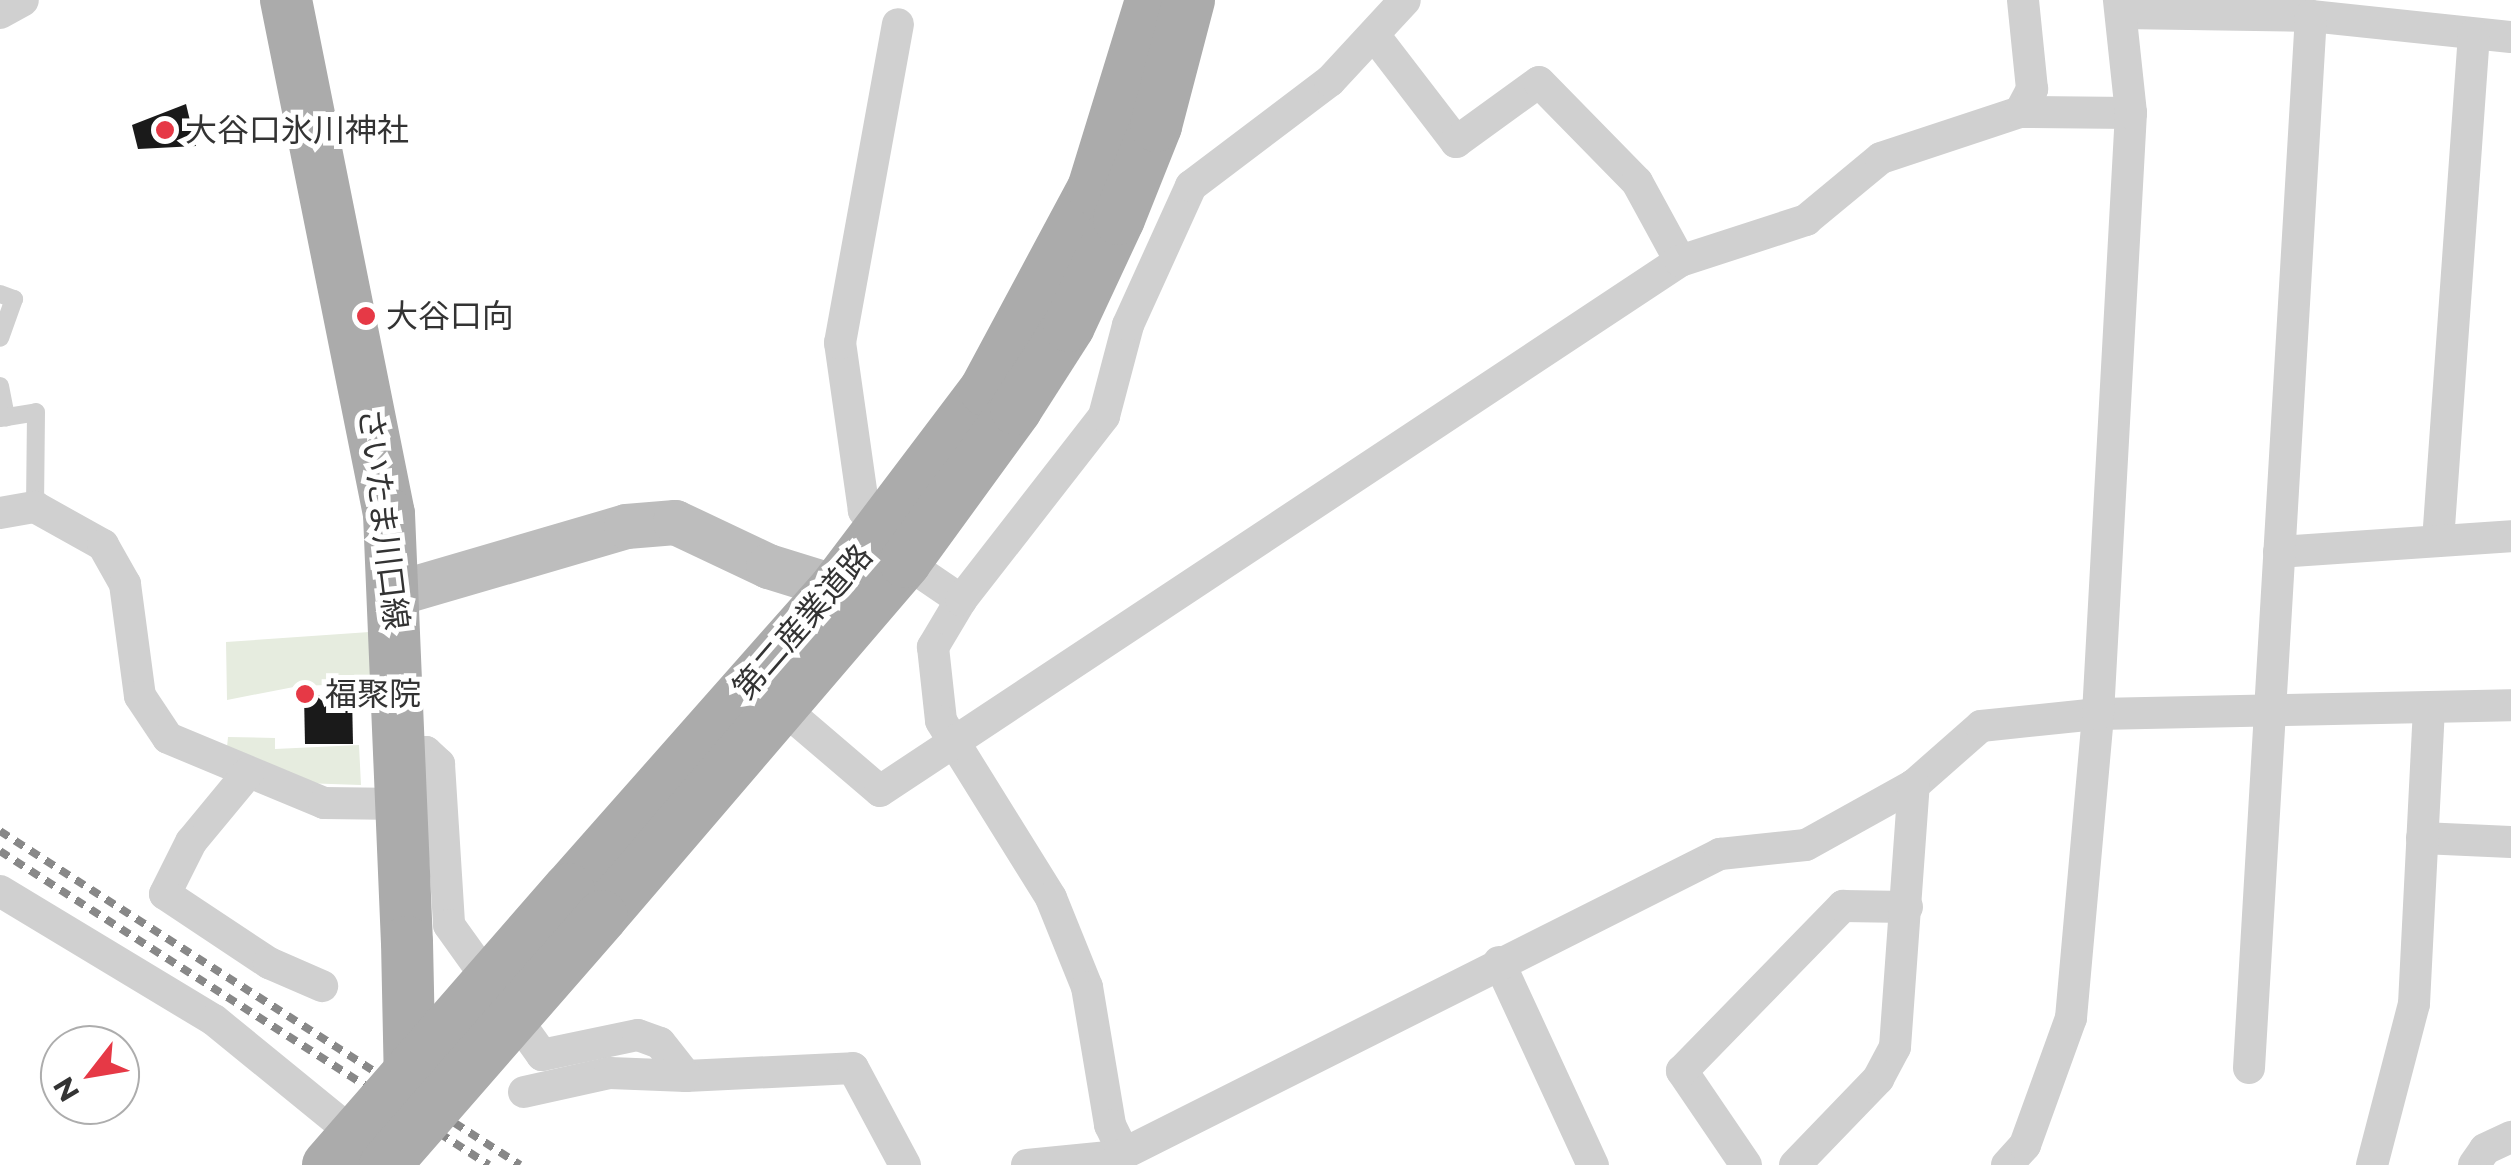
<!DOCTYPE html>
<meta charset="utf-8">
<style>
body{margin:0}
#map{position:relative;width:2511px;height:1165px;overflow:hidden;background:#fff;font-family:Montserrat,"Noto Sans JP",sans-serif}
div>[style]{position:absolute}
.green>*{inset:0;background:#e6ecdf}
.building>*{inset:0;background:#1a1a1a}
.lane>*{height:18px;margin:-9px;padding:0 9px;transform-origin:9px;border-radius:9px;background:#d0d0d0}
.street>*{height:32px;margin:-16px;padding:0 16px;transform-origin:16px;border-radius:16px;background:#d0d0d0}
.secondary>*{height:45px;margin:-22.5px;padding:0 22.5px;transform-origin:22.5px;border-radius:22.5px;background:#bdbdbd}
.primary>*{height:52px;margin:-26px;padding:0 26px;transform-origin:26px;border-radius:26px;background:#ababab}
.rail>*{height:8px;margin-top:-4px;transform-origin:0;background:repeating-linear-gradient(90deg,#888 0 10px,transparent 0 18px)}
.primary-bridge>*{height:52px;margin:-26px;padding:0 26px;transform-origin:26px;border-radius:26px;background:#ababab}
.dots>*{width:28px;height:28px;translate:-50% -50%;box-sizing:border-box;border:5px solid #fff;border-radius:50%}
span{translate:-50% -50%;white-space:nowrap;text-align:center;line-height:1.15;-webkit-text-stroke:10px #fff;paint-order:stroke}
.poi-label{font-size:32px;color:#333}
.left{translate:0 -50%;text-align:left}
.street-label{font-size:32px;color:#333}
.north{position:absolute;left:40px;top:1025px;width:100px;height:100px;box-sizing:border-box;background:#fff;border:2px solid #adadad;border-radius:50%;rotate:239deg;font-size:28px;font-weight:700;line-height:40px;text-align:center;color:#333}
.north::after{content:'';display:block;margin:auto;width:35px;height:45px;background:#e63946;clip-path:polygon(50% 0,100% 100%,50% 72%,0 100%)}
</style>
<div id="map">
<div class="green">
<div style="clip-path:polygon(384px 631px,382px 683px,299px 686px,227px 700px,226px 642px)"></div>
<div style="clip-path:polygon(228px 737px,275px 738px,275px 749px,359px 745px,361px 785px,302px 783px,227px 747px)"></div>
</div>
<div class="building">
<div style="clip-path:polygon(186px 104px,196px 146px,138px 149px,132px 125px)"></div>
<div style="clip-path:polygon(304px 695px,352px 695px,353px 744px,305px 744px)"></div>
</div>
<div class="lane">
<div style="left:0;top:294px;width:15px;rotate:20deg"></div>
<div style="left:14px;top:299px;width:41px;rotate:109.7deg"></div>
<div style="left:0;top:386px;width:32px;rotate:79deg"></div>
<div style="left:0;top:418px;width:36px;rotate:-9deg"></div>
<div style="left:36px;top:412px;width:95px;rotate:90.6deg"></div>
</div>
<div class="street">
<div style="left:0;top:13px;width:26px;rotate:-29deg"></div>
<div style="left:2122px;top:13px;width:189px;rotate:0.9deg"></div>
<div style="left:2311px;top:16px;width:201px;rotate:6deg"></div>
<div style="left:1374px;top:35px;width:135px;rotate:52.5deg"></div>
<div style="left:1456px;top:142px;width:102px;rotate:-35.9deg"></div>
<div style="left:1539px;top:82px;width:140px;rotate:45.6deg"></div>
<div style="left:1637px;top:182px;width:90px;rotate:61.4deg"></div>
<div style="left:2020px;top:112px;width:26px;rotate:-62deg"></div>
<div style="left:2032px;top:89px;width:89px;rotate:-95.8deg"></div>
<div style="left:0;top:513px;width:36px;rotate:-10deg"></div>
<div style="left:35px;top:507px;width:78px;rotate:29.2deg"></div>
<div style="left:103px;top:545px;width:45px;rotate:60.6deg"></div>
<div style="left:125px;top:584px;width:113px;rotate:82.4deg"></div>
<div style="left:140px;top:696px;width:50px;rotate:56.3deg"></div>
<div style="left:168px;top:738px;width:169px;rotate:22.6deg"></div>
<div style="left:324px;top:803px;width:79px;rotate:0.7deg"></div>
<div style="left:884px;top:527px;width:26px;rotate:-141deg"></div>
<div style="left:864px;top:511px;width:170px;rotate:-98.1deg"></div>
<div style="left:840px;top:343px;width:324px;rotate:-79.7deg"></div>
<div style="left:2438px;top:541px;width:508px;rotate:-85.94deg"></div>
<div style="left:2279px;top:552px;width:233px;rotate:-3.9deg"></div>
<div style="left:905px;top:562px;width:68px;rotate:34.2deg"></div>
<div style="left:961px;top:600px;width:55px;rotate:120.8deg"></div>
<div style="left:933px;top:647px;width:74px;rotate:83.8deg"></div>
<div style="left:941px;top:721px;width:208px;rotate:58.1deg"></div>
<div style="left:1051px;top:898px;width:96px;rotate:68deg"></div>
<div style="left:1087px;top:987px;width:140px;rotate:80.5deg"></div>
<div style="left:1110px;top:1125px;width:32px;rotate:64deg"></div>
<div style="left:961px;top:600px;width:233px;rotate:-52.1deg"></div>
<div style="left:1104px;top:416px;width:94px;rotate:-75.2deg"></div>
<div style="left:1128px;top:325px;width:153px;rotate:-65.6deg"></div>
<div style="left:1191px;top:186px;width:174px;rotate:-37.1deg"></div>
<div style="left:1330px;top:81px;width:110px;rotate:-47.2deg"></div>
<div style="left:784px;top:709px;width:126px;rotate:40.5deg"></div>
<div style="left:880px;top:791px;width:960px;rotate:-33.52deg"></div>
<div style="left:1680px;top:261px;width:133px;rotate:-18deg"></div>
<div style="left:1806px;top:220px;width:97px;rotate:-39.6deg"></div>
<div style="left:1881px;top:158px;width:146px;rotate:-18.3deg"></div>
<div style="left:2020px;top:112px;width:111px;rotate:0.5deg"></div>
<div style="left:404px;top:752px;width:22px"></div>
<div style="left:426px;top:752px;width:18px;rotate:43deg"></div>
<div style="left:439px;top:764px;width:161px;rotate:86.4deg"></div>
<div style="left:449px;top:925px;width:160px;rotate:54.4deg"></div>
<div style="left:542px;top:1055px;width:98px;rotate:-11.8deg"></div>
<div style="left:638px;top:1035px;width:23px;rotate:20deg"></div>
<div style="left:660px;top:1043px;width:42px;rotate:51.8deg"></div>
<div style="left:686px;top:1076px;width:167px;rotate:-2.7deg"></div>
<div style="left:853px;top:1068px;width:110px;rotate:61.8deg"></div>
<div style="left:248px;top:773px;width:89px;rotate:129.6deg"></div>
<div style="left:191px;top:842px;width:58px;rotate:116.6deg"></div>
<div style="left:165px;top:894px;width:125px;rotate:33.6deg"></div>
<div style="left:269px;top:963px;width:58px;rotate:23.5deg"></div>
<div style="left:2422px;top:838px;width:89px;rotate:2.6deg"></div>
<div style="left:0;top:891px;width:250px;rotate:31.1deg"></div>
<div style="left:214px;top:1020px;width:181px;rotate:39.2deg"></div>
<div style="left:1499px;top:962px;width:224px;rotate:65.2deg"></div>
<div style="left:2249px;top:1068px;width:1054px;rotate:-86.63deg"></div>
<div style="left:524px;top:1092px;width:88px;rotate:-12.5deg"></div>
<div style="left:610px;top:1073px;width:76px;rotate:2.3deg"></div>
<div style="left:1027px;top:1165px;width:92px;rotate:-5.6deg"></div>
<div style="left:1119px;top:1156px;width:673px;rotate:-26.68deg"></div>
<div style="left:1720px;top:854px;width:86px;rotate:-6deg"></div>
<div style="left:1806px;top:845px;width:124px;rotate:-29.1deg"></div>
<div style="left:1914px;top:785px;width:89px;rotate:-41.4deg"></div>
<div style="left:1981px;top:726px;width:118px;rotate:-5.9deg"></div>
<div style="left:2098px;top:714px;width:413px;rotate:-1.2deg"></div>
<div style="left:1746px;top:1165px;width:114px;rotate:-124.2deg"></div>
<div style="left:1682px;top:1071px;width:231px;rotate:-45.7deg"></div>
<div style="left:1843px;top:906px;width:64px;rotate:0.9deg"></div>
<div style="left:1795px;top:1165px;width:120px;rotate:-46deg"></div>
<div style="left:1878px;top:1079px;width:36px;rotate:-62deg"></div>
<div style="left:1895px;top:1047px;width:263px;rotate:-85.9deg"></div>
<div style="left:2007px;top:1165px;width:27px;rotate:-48deg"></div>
<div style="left:2025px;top:1145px;width:135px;rotate:-70.1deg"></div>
<div style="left:2071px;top:1018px;width:305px;rotate:-84.9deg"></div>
<div style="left:2098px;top:714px;width:602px;rotate:-86.86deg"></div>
<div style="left:2131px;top:113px;width:114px;rotate:-96.1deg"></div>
<div style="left:2372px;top:1165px;width:166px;rotate:-75.4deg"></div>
<div style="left:2414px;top:1004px;width:297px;rotate:-87.1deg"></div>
<div style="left:2474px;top:1165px;width:19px;rotate:-55deg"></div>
<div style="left:2485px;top:1149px;width:29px;rotate:-25deg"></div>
</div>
<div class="secondary">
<div style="left:397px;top:593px;width:239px;rotate:-16.3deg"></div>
<div style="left:626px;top:526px;width:49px;rotate:-4.7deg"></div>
<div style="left:675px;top:522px;width:103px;rotate:25.3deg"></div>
<div style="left:768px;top:566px;width:71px;rotate:17.2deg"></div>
</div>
<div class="primary">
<div style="left:286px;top:0;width:524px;rotate:78.67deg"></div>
<div style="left:389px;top:514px;width:428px;rotate:87.6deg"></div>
<div style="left:569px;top:889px;width:403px;rotate:-48.5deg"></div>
<div style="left:836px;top:587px;width:247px;rotate:-52.9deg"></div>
<div style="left:985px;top:390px;width:228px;rotate:-61.8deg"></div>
<div style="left:1093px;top:189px;width:198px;rotate:-72.9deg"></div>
<div style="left:602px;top:916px;width:466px;rotate:-49.4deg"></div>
<div style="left:905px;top:562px;width:189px;rotate:-54deg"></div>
<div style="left:1016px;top:409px;width:98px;rotate:-57.4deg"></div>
<div style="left:1069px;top:326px;width:118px;rotate:-65deg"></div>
<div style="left:1119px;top:219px;width:100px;rotate:-68.3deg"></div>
<div style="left:1156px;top:126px;width:130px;rotate:-75.3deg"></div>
</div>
<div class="rail">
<div style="left:0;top:831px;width:618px;rotate:32.71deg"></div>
<div style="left:0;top:851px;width:581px;rotate:32.71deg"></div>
</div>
<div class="primary-bridge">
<div style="left:407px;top:942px;width:147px;rotate:88.8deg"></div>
<div style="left:328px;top:1165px;width:366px;rotate:-48.9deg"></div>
<div style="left:385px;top:1165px;width:330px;rotate:-48.9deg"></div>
</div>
<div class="dots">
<div style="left:165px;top:130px;background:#e63946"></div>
<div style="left:366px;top:316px;background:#e63946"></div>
<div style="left:305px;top:694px;background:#e63946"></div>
</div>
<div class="poi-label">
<span class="left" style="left:185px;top:130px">大谷口氷川神社</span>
<span class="left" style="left:386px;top:316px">大谷口向</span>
<span class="left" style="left:325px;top:694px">福聚院</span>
</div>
<div class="street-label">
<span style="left:383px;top:519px;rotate:83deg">さいたま川口線</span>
<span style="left:803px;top:622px;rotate:-49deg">第二産業道路</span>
</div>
<div class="north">N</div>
</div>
